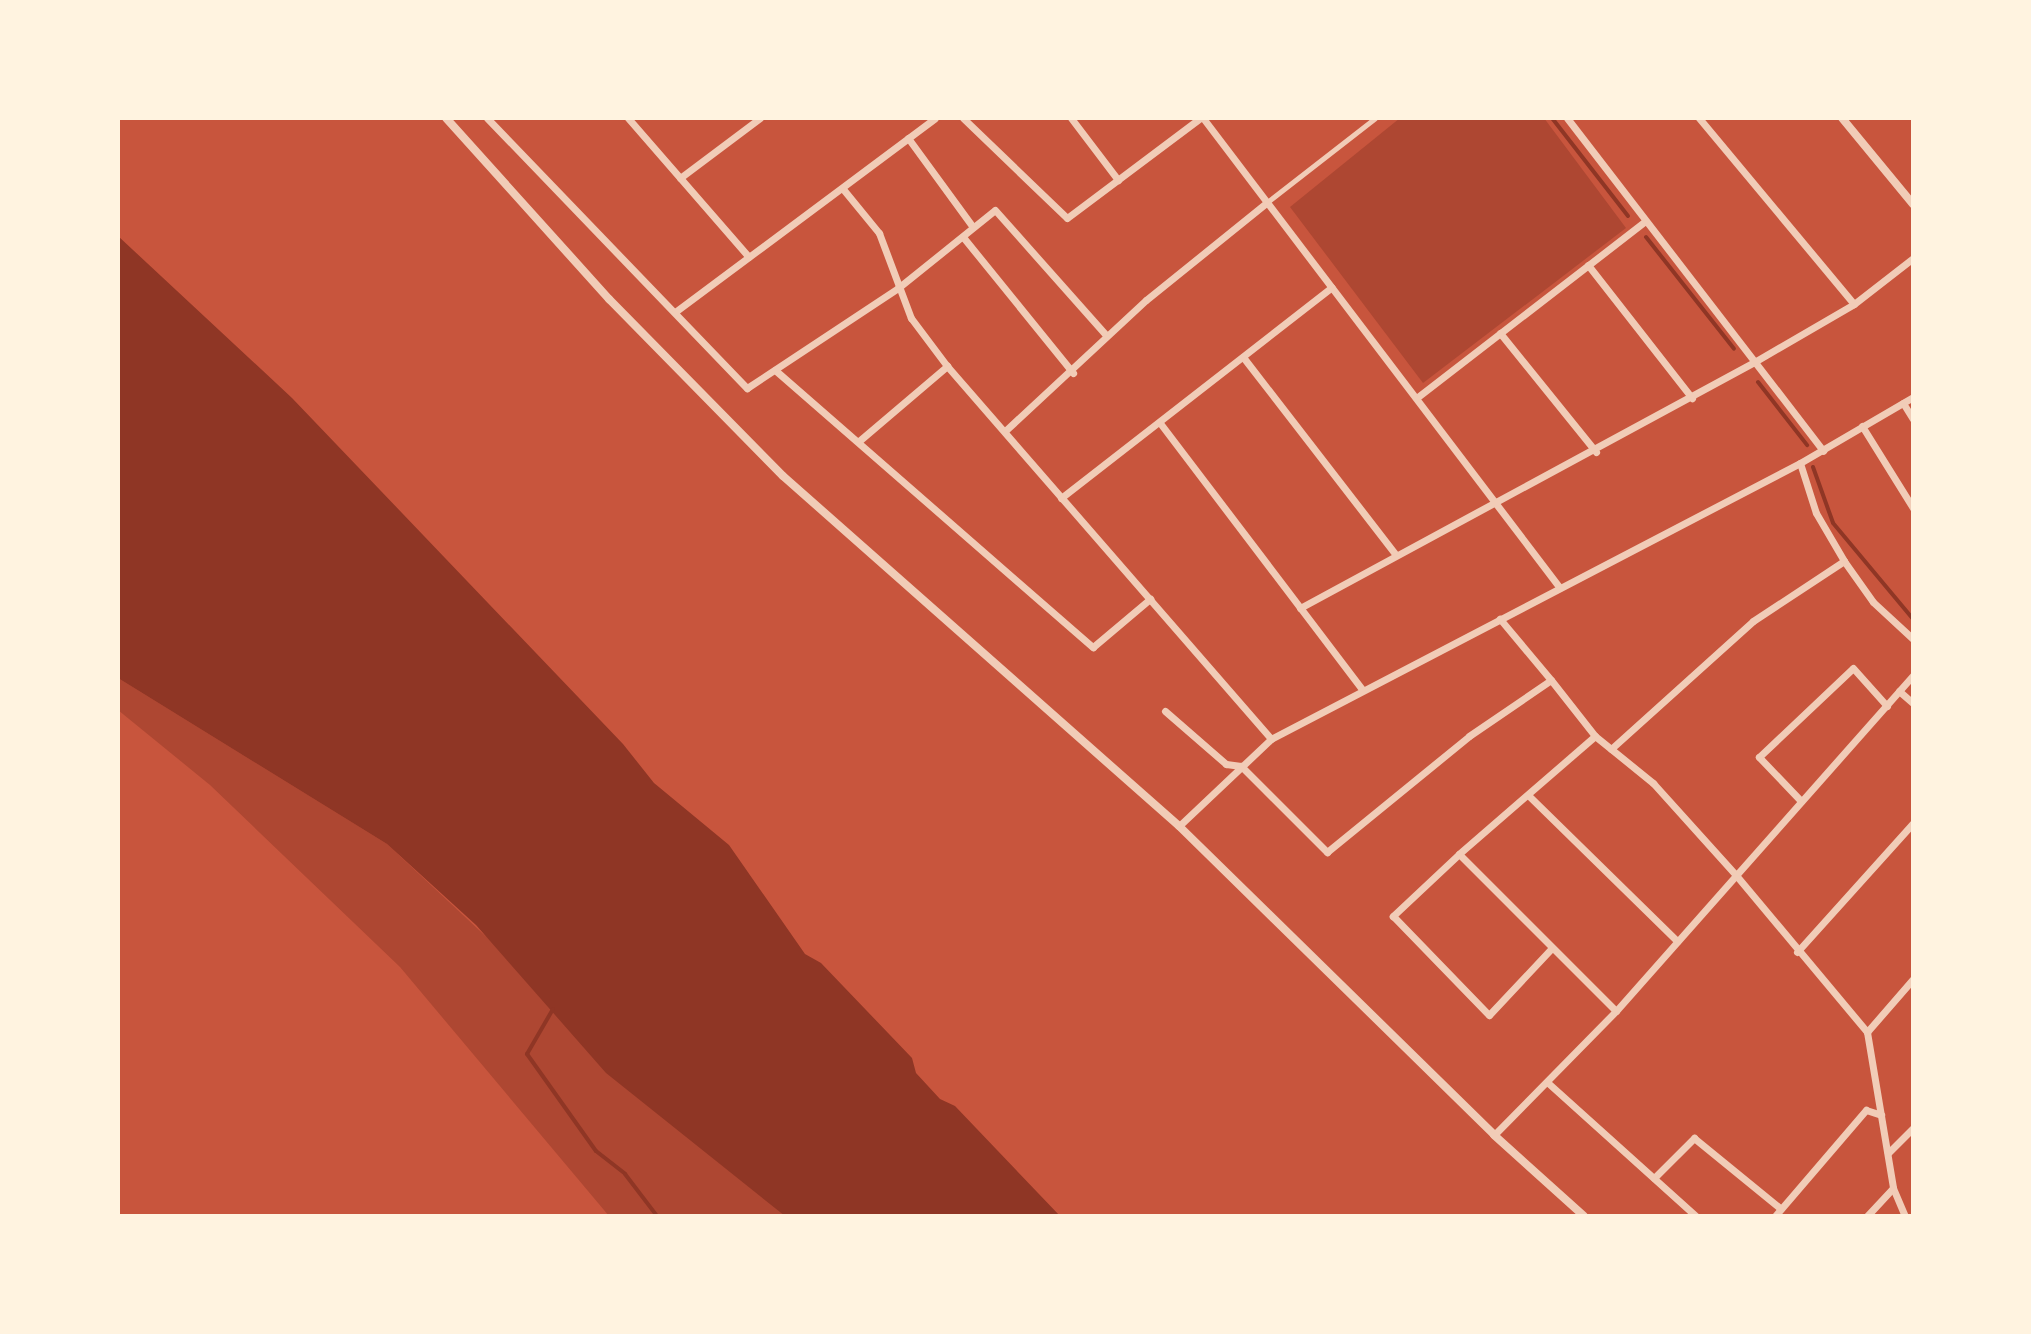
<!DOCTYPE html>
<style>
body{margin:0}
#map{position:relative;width:2031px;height:1334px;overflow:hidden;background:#c8553d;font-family:"Noto Sans",sans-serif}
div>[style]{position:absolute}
.green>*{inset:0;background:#ae4732}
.water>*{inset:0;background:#8f3625}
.stream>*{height:4px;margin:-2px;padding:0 2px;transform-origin:2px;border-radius:2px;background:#8f3625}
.pedestrian>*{height:5px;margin:-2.5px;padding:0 2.5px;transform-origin:2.5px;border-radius:2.5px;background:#f1ccb7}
.minor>*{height:7px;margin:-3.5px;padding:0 3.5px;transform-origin:3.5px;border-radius:3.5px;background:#f1ccb7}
.tertiary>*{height:8px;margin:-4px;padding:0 4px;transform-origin:4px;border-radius:4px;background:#f1ccb7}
span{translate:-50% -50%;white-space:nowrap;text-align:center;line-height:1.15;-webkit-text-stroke:6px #fff3e0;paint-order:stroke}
.frame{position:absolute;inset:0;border:120px solid #fff3e0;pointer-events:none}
</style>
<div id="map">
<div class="green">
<div style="clip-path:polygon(1400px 118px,1544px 118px,1626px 228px,1423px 383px,1290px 207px)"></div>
<div style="clip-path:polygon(118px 678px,387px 844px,785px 1216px,609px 1216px,400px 967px,210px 785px,118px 710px)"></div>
</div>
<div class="water">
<div style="clip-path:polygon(118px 236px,292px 398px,623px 744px,654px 783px,729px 845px,805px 954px,821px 963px,912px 1058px,916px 1073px,940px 1099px,955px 1106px,1060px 1216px,785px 1216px,606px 1073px,476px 925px,387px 844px,118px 678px)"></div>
</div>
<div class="stream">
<div style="left:1552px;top:118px;width:124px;rotate:52.2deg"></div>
<div style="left:1646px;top:237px;width:142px;rotate:51.8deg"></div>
<div style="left:1758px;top:382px;width:80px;rotate:52.1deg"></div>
<div style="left:1813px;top:467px;width:59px;rotate:70.3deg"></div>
<div style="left:1833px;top:523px;width:125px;rotate:50.2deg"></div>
<div style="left:553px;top:1009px;width:52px;rotate:120deg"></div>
<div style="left:527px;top:1054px;width:119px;rotate:54.6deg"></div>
<div style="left:596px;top:1151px;width:37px;rotate:38deg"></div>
<div style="left:625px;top:1174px;width:53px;rotate:52.7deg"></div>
</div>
<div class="pedestrian">
<div style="left:1266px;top:203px;width:138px;rotate:-37.9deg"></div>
</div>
<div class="minor">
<div style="left:487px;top:118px;width:375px;rotate:46.1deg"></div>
<div style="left:747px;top:388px;width:181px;rotate:-33.5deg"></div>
<div style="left:898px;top:288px;width:124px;rotate:-38.8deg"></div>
<div style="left:995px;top:210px;width:167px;rotate:48.4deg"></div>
<div style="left:628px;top:118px;width:184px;rotate:49deg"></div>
<div style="left:963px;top:118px;width:144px;rotate:43.9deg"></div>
<div style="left:1067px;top:218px;width:166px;rotate:-36.9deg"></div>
<div style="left:1071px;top:118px;width:78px;rotate:52.8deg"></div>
<div style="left:1203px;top:118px;width:590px;rotate:52.78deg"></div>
<div style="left:1567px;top:118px;width:420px;rotate:52.4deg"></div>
<div style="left:1699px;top:118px;width:242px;rotate:50.2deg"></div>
<div style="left:908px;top:138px;width:110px;rotate:53.9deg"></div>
<div style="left:680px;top:178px;width:100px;rotate:-36.9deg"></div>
<div style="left:843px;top:189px;width:57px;rotate:50.7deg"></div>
<div style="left:879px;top:233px;width:91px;rotate:69.4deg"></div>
<div style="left:911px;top:318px;width:60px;rotate:53.1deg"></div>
<div style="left:947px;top:366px;width:494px;rotate:49deg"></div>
<div style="left:963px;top:237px;width:175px;rotate:51deg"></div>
<div style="left:1588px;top:265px;width:169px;rotate:52deg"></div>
<div style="left:675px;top:312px;width:324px;rotate:-36.7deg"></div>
<div style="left:1500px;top:333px;width:153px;rotate:51.1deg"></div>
<div style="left:1243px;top:357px;width:250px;rotate:52.3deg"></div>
<div style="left:775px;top:370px;width:422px;rotate:41.1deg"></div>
<div style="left:1093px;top:647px;width:75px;rotate:-40.1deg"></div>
<div style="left:1419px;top:396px;width:284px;rotate:-37.7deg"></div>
<div style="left:1903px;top:403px;width:19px;rotate:58deg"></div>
<div style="left:1160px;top:423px;width:334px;rotate:52.8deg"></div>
<div style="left:1862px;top:426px;width:97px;rotate:58.1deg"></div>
<div style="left:1005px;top:431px;width:192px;rotate:-42.9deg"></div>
<div style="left:1146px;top:300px;width:154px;rotate:-38.9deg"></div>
<div style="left:859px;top:441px;width:116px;rotate:-40.4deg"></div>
<div style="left:1800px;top:463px;width:52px;rotate:72.3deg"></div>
<div style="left:1816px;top:513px;width:56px;rotate:59.7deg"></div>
<div style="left:1844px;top:561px;width:50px;rotate:54.7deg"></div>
<div style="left:1873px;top:602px;width:54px;rotate:42.8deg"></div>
<div style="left:1061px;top:498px;width:343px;rotate:-37.9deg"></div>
<div style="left:1300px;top:608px;width:519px;rotate:-28.44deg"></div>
<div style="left:1756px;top:361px;width:113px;rotate:-30.2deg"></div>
<div style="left:1854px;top:304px;width:75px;rotate:-37.9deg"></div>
<div style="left:1551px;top:680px;width:71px;rotate:51.8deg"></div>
<div style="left:1595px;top:736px;width:75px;rotate:39deg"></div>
<div style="left:1653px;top:783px;width:122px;rotate:48deg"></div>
<div style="left:1735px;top:874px;width:206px;rotate:50.1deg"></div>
<div style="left:1867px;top:1032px;width:158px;rotate:80.5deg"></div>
<div style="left:1893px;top:1188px;width:30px;rotate:67deg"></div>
<div style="left:1899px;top:691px;width:18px;rotate:41deg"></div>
<div style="left:1165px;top:711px;width:81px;rotate:41deg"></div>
<div style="left:1226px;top:764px;width:15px;rotate:8deg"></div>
<div style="left:1241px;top:766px;width:122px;rotate:45deg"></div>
<div style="left:1327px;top:852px;width:183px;rotate:-39.2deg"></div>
<div style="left:1469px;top:736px;width:99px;rotate:-34.3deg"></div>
<div style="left:1551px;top:680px;width:80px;rotate:-129.9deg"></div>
<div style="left:1595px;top:736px;width:180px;rotate:139.1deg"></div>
<div style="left:1459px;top:854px;width:222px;rotate:45deg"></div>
<div style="left:1611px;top:749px;width:191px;rotate:-42deg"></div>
<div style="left:1753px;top:621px;width:109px;rotate:-33.4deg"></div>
<div style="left:1528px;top:795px;width:209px;rotate:44.4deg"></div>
<div style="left:1801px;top:801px;width:61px;rotate:-133.7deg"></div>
<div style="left:1759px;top:757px;width:129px;rotate:-43.4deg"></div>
<div style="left:1853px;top:668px;width:51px;rotate:48.2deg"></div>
<div style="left:1179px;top:826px;width:127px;rotate:-43.4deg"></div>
<div style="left:1271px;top:739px;width:597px;rotate:-27.55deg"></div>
<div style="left:1800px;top:463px;width:131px;rotate:-30.3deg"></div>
<div style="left:1459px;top:854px;width:91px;rotate:136.8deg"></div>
<div style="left:1393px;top:916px;width:138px;rotate:45.9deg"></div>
<div style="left:1489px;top:1015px;width:92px;rotate:-46.8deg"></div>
<div style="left:1797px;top:952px;width:173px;rotate:-48deg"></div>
<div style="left:1867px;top:1032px;width:70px;rotate:-49deg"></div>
<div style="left:1547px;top:1082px;width:200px;rotate:42deg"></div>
<div style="left:1494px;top:1135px;width:174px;rotate:-45.5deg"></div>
<div style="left:1616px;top:1011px;width:448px;rotate:-48.5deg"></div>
<div style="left:1888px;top:1153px;width:35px;rotate:-45deg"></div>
<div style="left:1654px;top:1178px;width:57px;rotate:-45deg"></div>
<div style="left:1694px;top:1138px;width:112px;rotate:39.2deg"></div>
<div style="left:1775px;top:1216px;width:140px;rotate:-49.4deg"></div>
<div style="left:1866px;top:1110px;width:16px;rotate:18deg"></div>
<div style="left:1867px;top:1216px;width:38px;rotate:-47deg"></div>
</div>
<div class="tertiary">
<div style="left:446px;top:118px;width:244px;rotate:48deg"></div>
<div style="left:609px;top:299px;width:248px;rotate:45.5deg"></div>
<div style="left:783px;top:476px;width:529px;rotate:41.47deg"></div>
<div style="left:1179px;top:826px;width:441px;rotate:44.4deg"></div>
<div style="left:1494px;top:1135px;width:121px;rotate:42deg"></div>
<div style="left:1842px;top:118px;width:112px;rotate:50.5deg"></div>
</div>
<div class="frame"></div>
</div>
